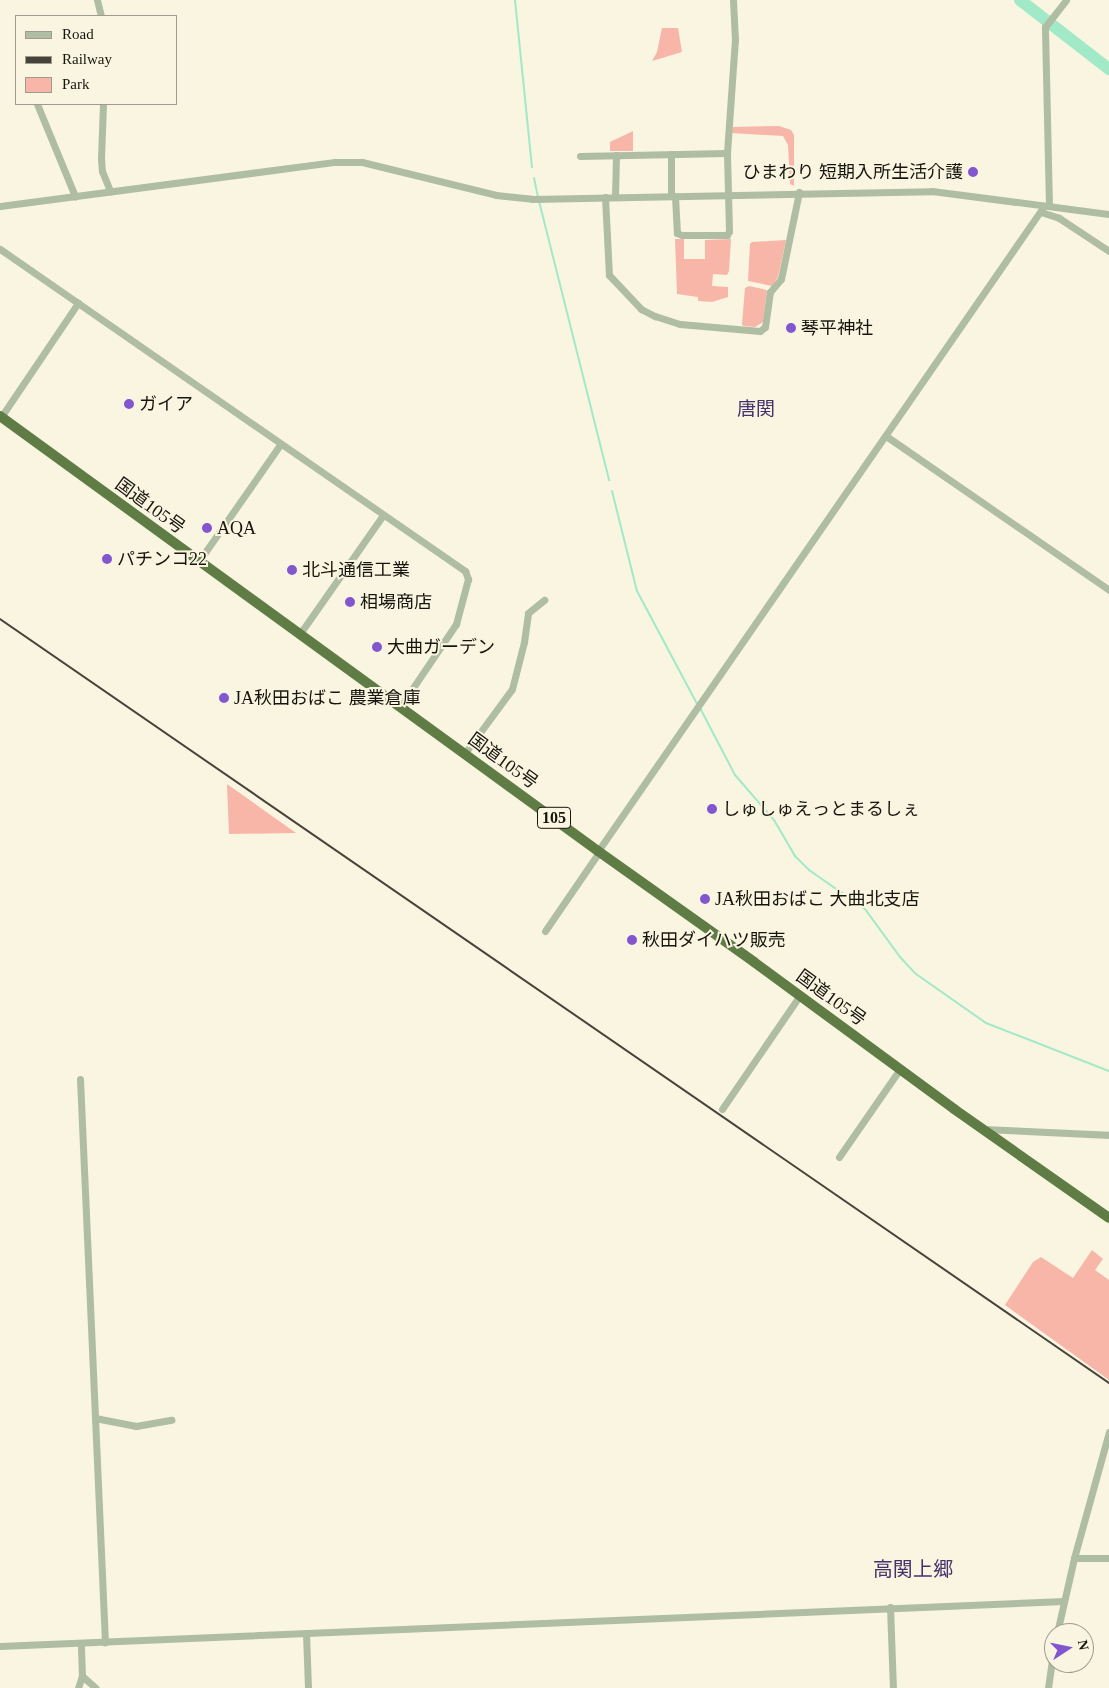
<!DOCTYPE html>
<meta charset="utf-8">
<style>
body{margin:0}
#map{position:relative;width:1109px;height:1688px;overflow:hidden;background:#f9f5e1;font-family:"Times New Roman","Noto Sans JP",serif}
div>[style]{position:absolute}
.green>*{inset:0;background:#f7b6a7}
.stream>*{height:2px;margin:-1px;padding:0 1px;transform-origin:1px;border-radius:1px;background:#a1e9c7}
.river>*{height:12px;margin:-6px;padding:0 6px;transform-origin:6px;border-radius:6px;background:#a1e9c7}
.minor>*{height:7px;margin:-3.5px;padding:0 3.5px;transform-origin:3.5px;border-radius:3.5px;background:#afbda3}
.highway>*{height:10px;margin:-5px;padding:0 5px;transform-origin:5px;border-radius:5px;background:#5f7c45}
.rail>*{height:2px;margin:-1px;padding:0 1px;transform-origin:1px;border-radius:1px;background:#46443a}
.dots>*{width:14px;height:14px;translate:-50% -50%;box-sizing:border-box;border:2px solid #f9f5e1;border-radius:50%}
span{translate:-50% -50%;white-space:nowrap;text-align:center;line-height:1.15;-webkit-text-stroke:4px #f9f5e1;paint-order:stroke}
.shield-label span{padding:1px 4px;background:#f9f5e1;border:1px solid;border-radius:4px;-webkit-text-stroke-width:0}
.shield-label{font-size:16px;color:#17160e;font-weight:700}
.poi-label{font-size:18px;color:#17160e}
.right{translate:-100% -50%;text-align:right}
.left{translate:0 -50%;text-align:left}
.street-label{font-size:18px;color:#17160e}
.neighbourhood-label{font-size:19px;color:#45326d}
.quarter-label{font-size:20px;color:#45326d}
.legend{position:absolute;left:15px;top:15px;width:162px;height:90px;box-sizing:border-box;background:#f9f5e1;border:1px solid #9f9c8d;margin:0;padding:6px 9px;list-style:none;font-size:15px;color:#17160e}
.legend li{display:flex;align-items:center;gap:10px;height:25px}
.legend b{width:25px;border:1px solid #9f9c8d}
.north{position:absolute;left:1044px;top:1623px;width:50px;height:50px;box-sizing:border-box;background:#f9f5e1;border:1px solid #9f9c8d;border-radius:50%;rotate:79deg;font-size:14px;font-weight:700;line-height:20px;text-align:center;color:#17160e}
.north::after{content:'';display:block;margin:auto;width:18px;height:22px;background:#8156cf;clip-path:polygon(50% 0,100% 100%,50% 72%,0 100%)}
</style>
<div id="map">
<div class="green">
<div style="clip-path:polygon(662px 28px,678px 28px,682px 52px,652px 61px,657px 52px)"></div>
<div style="clip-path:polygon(779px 126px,791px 130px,794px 135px,794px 186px,790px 184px,788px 145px,783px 136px,731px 133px,733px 127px)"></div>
<div style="clip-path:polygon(633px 131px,633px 151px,610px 151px,610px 142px)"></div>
<div style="clip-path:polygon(675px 239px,684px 239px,684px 259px,705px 259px,705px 240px,731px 239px,729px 271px,727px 275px,713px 274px,712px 286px,728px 287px,728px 297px,712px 302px,698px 301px,698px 297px,677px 294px)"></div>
<div style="clip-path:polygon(786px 240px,778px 277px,772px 286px,748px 281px,750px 244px,752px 242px)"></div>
<div style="clip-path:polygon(749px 286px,767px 290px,763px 322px,755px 327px,743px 326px,742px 324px,745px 288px)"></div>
<div style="clip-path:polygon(227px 784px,296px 833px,229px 834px)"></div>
<div style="clip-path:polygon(1092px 1250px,1103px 1259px,1095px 1270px,1109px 1280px,1109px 1380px,1005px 1305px,1033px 1262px,1041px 1257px,1073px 1278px)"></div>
</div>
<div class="stream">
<div style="left:515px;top:0;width:168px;rotate:84.2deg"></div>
<div style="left:534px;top:178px;width:19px;rotate:78deg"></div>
<div style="left:539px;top:201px;width:288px;rotate:75.9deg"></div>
<div style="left:612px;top:491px;width:103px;rotate:76deg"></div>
<div style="left:637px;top:591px;width:128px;rotate:62deg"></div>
<div style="left:700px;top:708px;width:76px;rotate:62.4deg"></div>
<div style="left:735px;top:775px;width:60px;rotate:49.1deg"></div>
<div style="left:774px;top:820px;width:42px;rotate:59.7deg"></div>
<div style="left:795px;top:856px;width:20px;rotate:45deg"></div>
<div style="left:809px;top:870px;width:68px;rotate:34.9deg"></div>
<div style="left:865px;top:909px;width:59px;rotate:53.9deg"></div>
<div style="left:900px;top:957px;width:23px;rotate:47deg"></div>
<div style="left:916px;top:974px;width:85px;rotate:35deg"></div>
<div style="left:986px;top:1023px;width:132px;rotate:21.3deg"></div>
</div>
<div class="river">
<div style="left:1020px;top:0;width:113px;rotate:37.8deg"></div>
</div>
<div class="minor">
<div style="left:97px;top:0;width:16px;rotate:76deg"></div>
<div style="left:37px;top:104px;width:100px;rotate:67.6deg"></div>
<div style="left:103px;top:104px;width:54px;rotate:92.1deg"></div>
<div style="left:101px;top:158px;width:13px;rotate:86deg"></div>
<div style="left:102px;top:171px;width:22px;rotate:68deg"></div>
<div style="left:671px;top:154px;width:42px;rotate:90deg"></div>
<div style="left:580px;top:156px;width:147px;rotate:-1.2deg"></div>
<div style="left:675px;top:196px;width:37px;rotate:87deg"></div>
<div style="left:677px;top:233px;width:5px;rotate:22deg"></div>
<div style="left:682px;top:235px;width:45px"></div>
<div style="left:727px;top:235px;width:4px;rotate:-63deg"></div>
<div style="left:729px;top:231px;width:78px;rotate:-91.5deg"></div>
<div style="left:727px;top:153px;width:113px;rotate:-86deg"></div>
<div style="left:735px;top:40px;width:40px;rotate:-92.9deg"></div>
<div style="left:605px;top:197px;width:78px;rotate:87.1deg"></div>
<div style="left:609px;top:275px;width:47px;rotate:46.7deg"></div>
<div style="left:641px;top:309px;width:16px;rotate:27deg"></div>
<div style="left:655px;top:316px;width:26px;rotate:18deg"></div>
<div style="left:680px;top:324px;width:80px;rotate:5deg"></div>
<div style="left:760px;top:331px;width:6px;rotate:-39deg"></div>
<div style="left:765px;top:327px;width:35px;rotate:-82deg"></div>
<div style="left:770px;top:292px;width:17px;rotate:-50deg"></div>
<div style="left:781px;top:279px;width:89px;rotate:-78.3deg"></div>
<div style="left:615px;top:197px;width:42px;rotate:-88.6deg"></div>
<div style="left:0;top:206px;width:338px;rotate:-7.5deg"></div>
<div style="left:335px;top:162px;width:27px"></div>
<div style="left:362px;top:162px;width:138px;rotate:13.8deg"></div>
<div style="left:496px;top:195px;width:36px;rotate:6deg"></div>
<div style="left:532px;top:199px;width:400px;rotate:-1.1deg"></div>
<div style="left:932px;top:191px;width:178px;rotate:7.4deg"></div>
<div style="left:1049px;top:206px;width:179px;rotate:-91.3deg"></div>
<div style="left:1045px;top:27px;width:34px;rotate:-52deg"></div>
<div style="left:1041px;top:212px;width:19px;rotate:18deg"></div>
<div style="left:1059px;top:218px;width:60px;rotate:33.4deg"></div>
<div style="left:0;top:249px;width:566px;rotate:34.7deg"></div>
<div style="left:465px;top:571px;width:9px;rotate:69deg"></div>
<div style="left:468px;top:579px;width:47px;rotate:104.9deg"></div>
<div style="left:456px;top:624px;width:100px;rotate:124deg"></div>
<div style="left:1px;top:417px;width:138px;rotate:-56deg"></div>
<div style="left:886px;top:436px;width:271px;rotate:34.6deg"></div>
<div style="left:199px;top:561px;width:141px;rotate:-55.1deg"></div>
<div style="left:299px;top:635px;width:146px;rotate:-55deg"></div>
<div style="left:465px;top:753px;width:79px;rotate:-53.7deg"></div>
<div style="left:512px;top:689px;width:49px;rotate:-75.7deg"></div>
<div style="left:524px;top:642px;width:29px;rotate:-82deg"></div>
<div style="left:528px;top:613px;width:21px;rotate:-39deg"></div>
<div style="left:598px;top:851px;width:784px;rotate:-55.34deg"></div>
<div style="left:545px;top:931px;width:96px;rotate:-55.6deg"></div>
<div style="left:80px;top:1079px;width:564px;rotate:87.46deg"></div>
<div style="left:722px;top:1109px;width:138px;rotate:-55.6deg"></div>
<div style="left:984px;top:1129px;width:125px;rotate:2.7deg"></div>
<div style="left:839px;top:1157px;width:107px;rotate:-55.3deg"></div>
<div style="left:95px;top:1418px;width:42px;rotate:11deg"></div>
<div style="left:136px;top:1426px;width:36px;rotate:-10deg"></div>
<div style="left:1074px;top:1558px;width:35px"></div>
<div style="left:890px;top:1607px;width:81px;rotate:87.9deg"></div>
<div style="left:306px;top:1633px;width:55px;rotate:87.9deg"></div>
<div style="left:1057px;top:1633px;width:77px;rotate:-77.2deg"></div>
<div style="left:1074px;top:1558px;width:131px;rotate:-74.5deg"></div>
<div style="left:0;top:1646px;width:1065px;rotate:-2.42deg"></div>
<div style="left:82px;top:1676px;width:18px;rotate:41deg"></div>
<div style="left:78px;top:1688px;width:13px;rotate:-72deg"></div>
<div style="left:82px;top:1676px;width:33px;rotate:-92deg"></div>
<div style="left:1048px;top:1688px;width:42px;rotate:-81.9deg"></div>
</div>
<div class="highway">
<div style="left:0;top:416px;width:739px;rotate:36.03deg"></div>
<div style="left:598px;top:851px;width:191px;rotate:35.4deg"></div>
<div style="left:754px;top:962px;width:248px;rotate:36.3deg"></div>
<div style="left:954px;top:1109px;width:189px;rotate:35.1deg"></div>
</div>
<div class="rail">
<div style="left:0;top:619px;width:1347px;rotate:34.56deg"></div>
</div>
<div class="dots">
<div style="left:973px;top:172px;background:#8156cf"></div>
<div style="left:791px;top:328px;background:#8156cf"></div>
<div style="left:129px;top:404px;background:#8156cf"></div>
<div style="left:207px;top:528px;background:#8156cf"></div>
<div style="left:107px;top:559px;background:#8156cf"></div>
<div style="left:292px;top:570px;background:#8156cf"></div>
<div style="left:350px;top:602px;background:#8156cf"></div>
<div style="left:377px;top:647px;background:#8156cf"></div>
<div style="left:224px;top:698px;background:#8156cf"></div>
<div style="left:712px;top:809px;background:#8156cf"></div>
<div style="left:705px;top:899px;background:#8156cf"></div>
<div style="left:632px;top:940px;background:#8156cf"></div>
</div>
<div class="shield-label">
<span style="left:554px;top:818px">105</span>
</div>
<div class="poi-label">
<span class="right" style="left:963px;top:172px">ひまわり 短期入所生活介護</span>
<span class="left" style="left:801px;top:328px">琴平神社</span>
<span class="left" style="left:139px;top:404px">ガイア</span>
<span class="left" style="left:217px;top:528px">AQA</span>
<span class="left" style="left:117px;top:559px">パチンコ22</span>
<span class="left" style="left:302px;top:570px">北斗通信工業</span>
<span class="left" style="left:360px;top:602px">相場商店</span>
<span class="left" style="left:387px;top:647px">大曲ガーデン</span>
<span class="left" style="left:234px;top:698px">JA秋田おばこ 農業倉庫</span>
<span class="left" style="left:722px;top:809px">しゅしゅえっとまるしぇ</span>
<span class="left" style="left:715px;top:899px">JA秋田おばこ 大曲北支店</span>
<span class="left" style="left:642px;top:940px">秋田ダイハツ販売</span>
</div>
<div class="street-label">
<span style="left:150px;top:506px;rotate:36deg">国道105号</span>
<span style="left:503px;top:761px;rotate:36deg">国道105号</span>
<span style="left:831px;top:998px;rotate:36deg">国道105号</span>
</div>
<div class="neighbourhood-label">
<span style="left:756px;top:409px">唐関</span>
</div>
<div class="quarter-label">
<span style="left:913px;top:1569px">高関上郷</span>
</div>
<ul class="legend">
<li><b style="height:6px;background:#afbda3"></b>Road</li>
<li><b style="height:6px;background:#46443a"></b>Railway</li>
<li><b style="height:14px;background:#f7b6a7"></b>Park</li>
</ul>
<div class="north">N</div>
</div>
